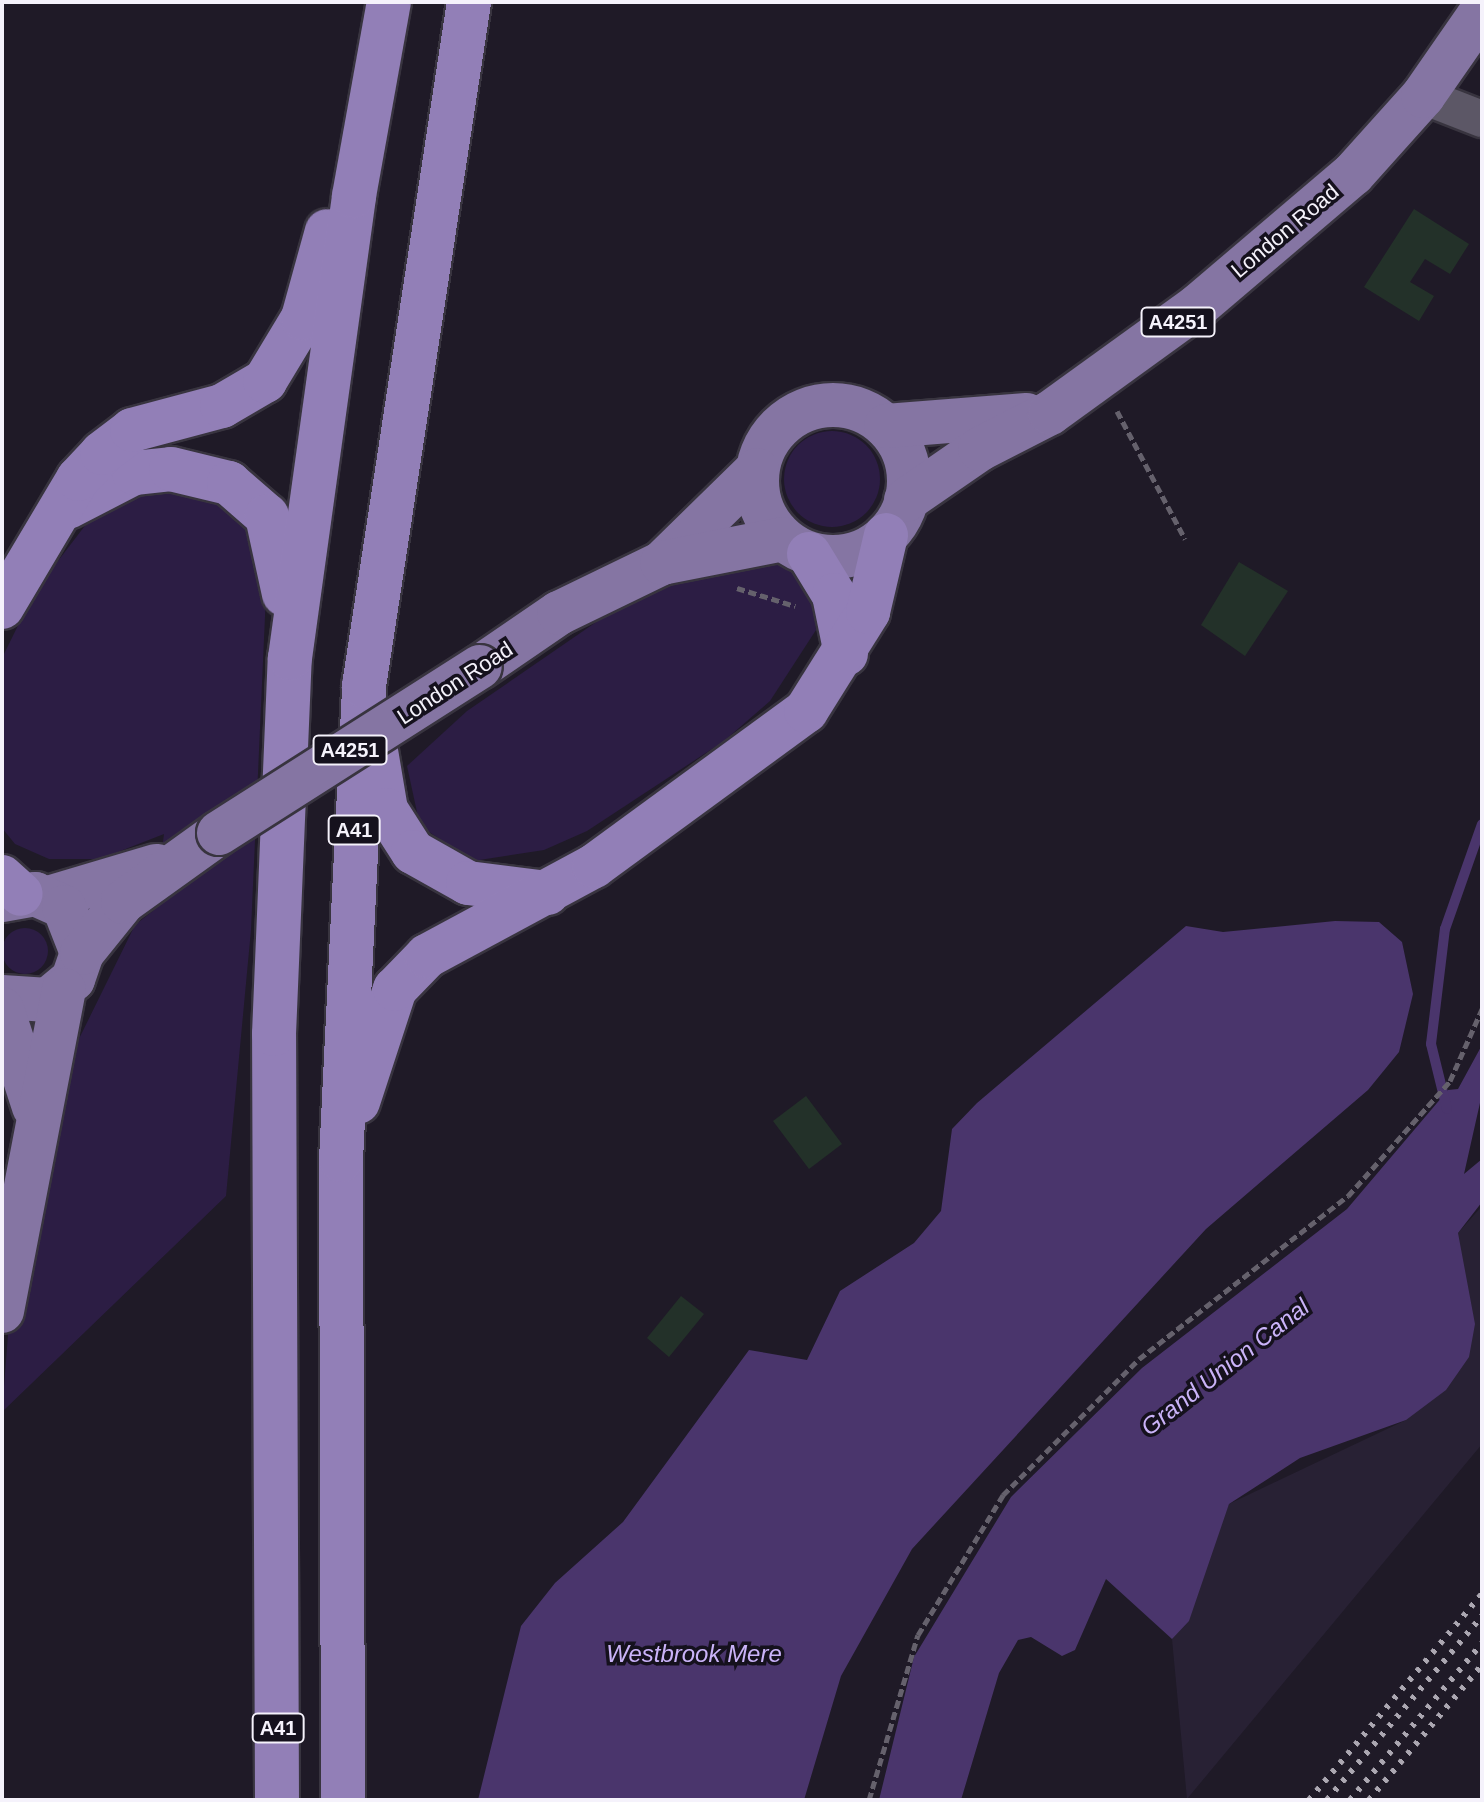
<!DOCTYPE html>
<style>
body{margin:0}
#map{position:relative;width:1484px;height:1802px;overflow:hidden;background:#1f1a27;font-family:Arial,sans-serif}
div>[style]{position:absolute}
.built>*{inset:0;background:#282134}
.green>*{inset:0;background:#2c1d44}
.round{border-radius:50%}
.water>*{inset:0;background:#4a356c}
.stream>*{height:10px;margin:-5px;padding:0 5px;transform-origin:5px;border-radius:5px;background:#4a356c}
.building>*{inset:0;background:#233129}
.path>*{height:5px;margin-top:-2.5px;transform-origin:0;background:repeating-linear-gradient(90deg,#65616c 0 8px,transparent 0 12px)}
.roads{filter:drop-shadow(2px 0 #38343f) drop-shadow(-2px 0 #38343f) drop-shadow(0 2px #38343f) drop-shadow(0 -2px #38343f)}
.minor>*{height:36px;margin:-18px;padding:0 18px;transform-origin:18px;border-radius:18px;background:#5c5766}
.primary>*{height:44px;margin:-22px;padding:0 22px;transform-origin:22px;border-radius:22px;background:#8575a3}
.primary>.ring{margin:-22px;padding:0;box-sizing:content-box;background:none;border:44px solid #8575a3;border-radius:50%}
.trunk>*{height:44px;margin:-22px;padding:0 22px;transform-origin:22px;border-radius:22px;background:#927fb7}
.rail>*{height:6px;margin-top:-3px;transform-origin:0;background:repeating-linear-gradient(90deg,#aba7b1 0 4px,transparent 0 12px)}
.bridges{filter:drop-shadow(2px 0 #38343f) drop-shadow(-2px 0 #38343f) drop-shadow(0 2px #38343f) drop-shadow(0 -2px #38343f)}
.primary-bridge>*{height:44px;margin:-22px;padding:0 22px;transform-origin:22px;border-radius:22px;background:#8575a3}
span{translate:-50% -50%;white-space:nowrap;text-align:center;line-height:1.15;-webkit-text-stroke:7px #15111d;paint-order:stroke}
.shield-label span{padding:2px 6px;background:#15111d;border:2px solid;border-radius:6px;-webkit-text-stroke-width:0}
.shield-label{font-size:20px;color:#f5f2fb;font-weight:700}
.street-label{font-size:22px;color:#f5f2fb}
.water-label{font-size:24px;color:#cab3f8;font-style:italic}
.frame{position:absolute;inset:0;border:4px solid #f5f2fb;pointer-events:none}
</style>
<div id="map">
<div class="built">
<div style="clip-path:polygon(1482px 1206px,1482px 1444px,1187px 1799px,1172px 1639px,1229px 1504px,1406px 1420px,1458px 1233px)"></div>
</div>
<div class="green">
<div class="round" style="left:784px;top:431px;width:96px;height:96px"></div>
<div style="clip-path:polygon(173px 486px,205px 494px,252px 532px,266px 594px,251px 930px,226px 1196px,2px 1412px,9px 1322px,71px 1055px,135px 925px,154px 910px,164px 834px,100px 859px,49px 859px,15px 844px,2px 828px,2px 658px,35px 591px,87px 523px,127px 496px)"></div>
<div style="clip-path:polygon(773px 557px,812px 587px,816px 630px,770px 701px,724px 741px,587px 831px,544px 850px,473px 861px,420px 826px,407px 766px,467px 711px,634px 596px,719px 558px)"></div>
<div class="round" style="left:2px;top:928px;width:46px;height:46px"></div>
</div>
<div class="water">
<div style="clip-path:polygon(1335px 921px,1379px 922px,1402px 942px,1413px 994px,1399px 1052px,1368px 1090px,1206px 1229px,912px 1549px,841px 1676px,804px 1800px,478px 1800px,521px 1626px,555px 1583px,623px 1522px,749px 1350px,807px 1360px,840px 1291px,914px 1243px,941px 1211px,952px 1129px,977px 1103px,1186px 926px,1223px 932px)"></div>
<div style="clip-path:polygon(1482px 1045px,1482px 1094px,1464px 1174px,1482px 1159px,1482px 1202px,1458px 1233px,1475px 1324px,1469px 1357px,1446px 1390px,1406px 1420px,1300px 1458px,1229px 1504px,1189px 1621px,1172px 1639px,1106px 1579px,1075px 1650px,1062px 1656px,1031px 1637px,1018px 1640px,999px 1673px,961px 1800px,879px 1800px,914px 1657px,1011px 1497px,1142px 1368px,1347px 1209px,1448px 1090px,1458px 1089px)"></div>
</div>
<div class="stream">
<div style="left:1447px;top:1109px;width:67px;rotate:-103.8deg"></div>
<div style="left:1431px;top:1044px;width:116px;rotate:-83.1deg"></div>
<div style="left:1445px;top:929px;width:111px;rotate:-70.6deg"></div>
</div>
<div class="building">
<div style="clip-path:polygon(1414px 209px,1469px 244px,1450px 274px,1425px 259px,1410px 282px,1434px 296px,1419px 321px,1364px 287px)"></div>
<div style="clip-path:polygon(1239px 562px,1288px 591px,1245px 656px,1201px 625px)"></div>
<div style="clip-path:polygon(806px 1096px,842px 1144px,809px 1169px,773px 1121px)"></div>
<div style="clip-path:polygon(681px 1296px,704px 1314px,669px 1357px,647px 1338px)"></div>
</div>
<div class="path">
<div style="left:1117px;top:411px;width:145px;rotate:62deg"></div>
<div style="left:737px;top:588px;width:61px;rotate:17.2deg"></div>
<div style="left:869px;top:1800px;width:172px;rotate:-73.5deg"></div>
<div style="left:918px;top:1635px;width:164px;rotate:-58.7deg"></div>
<div style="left:1003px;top:1495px;width:192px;rotate:-45deg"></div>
<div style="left:1139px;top:1359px;width:265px;rotate:-38deg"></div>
<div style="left:1348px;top:1196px;width:154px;rotate:-48.4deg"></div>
<div style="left:1450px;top:1081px;width:79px;rotate:-66deg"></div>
</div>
<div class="roads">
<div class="minor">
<div style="left:1423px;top:96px;width:63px;rotate:21.3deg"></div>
</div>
<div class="primary">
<div class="ring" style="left:757px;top:405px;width:108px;height:108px"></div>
<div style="left:886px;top:426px;width:141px;rotate:-4.5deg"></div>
<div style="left:906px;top:500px;width:90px;rotate:-34.6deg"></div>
<div style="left:980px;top:449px;width:79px;rotate:-27.2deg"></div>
<div style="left:1050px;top:413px;width:184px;rotate:-35.9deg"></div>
<div style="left:1199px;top:305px;width:202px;rotate:-40.4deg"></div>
<div style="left:1353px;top:174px;width:105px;rotate:-48.1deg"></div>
<div style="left:1423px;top:96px;width:103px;rotate:-55.2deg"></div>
<div style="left:662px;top:563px;width:133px;rotate:-44.4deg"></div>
<div style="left:480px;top:667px;width:96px;rotate:-34.4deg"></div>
<div style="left:559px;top:613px;width:114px;rotate:-25.9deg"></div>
<div style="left:662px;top:563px;width:123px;rotate:-11.2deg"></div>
<div style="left:48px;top:898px;width:113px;rotate:-16.5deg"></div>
<div style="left:2px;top:900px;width:34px;rotate:-10deg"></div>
<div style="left:35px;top:894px;width:32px;rotate:24deg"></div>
<div style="left:64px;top:907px;width:49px;rotate:68.6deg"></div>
<div style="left:82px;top:953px;width:28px;rotate:109deg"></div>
<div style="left:73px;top:979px;width:33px;rotate:140deg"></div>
<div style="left:48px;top:1000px;width:46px;rotate:-176.3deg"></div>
<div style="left:82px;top:953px;width:65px;rotate:-51.2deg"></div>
<div style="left:123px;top:902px;width:118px;rotate:-35.7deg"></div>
<div style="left:2px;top:1009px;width:103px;rotate:71.9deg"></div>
<div style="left:2px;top:1311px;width:327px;rotate:-79.1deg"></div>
</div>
<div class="trunk">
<div style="left:68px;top:507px;width:74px;rotate:-27.3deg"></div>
<div style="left:134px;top:473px;width:37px;rotate:-6deg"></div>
<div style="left:171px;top:469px;width:60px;rotate:13.6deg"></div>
<div style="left:229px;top:483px;width:50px;rotate:41deg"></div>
<div style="left:267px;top:516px;width:80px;rotate:77.7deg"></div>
<div style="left:809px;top:554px;width:48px;rotate:58.6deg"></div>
<div style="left:834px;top:595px;width:60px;rotate:78.5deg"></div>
<div style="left:2px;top:607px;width:149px;rotate:-59.3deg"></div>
<div style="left:78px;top:479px;width:35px;rotate:-47deg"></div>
<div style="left:102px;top:453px;width:38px;rotate:-37deg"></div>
<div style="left:132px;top:430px;width:93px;rotate:-14.9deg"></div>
<div style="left:222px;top:406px;width:50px;rotate:-30.2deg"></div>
<div style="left:265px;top:381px;width:74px;rotate:-58.9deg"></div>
<div style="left:303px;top:318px;width:90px;rotate:-74.6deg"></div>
<div style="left:376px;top:751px;width:60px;rotate:80.4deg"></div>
<div style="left:386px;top:810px;width:50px;rotate:57.3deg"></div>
<div style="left:413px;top:852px;width:63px;rotate:29.4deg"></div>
<div style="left:468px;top:883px;width:80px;rotate:7.2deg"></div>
<div style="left:2px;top:877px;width:25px;rotate:42deg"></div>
<div style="left:358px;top:1102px;width:119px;rotate:-71.9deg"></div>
<div style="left:395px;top:989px;width:46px;rotate:-45.9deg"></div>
<div style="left:427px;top:956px;width:190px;rotate:-28.3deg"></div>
<div style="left:594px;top:866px;width:263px;rotate:-36.2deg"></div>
<div style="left:806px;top:711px;width:117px;rotate:-57.9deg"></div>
<div style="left:868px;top:612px;width:79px;rotate:-76.8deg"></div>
<div style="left:277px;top:1800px;width:766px;rotate:-90.22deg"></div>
<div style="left:274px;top:1034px;width:376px;rotate:-87.6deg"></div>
<div style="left:290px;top:658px;width:466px;rotate:-82.1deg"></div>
<div style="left:354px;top:196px;width:197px;rotate:-79.8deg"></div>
<div style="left:343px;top:1800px;width:640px;rotate:-90.18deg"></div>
<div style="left:341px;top:1160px;width:475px;rotate:-87.2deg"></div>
<div style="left:364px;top:686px;width:692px;rotate:-81.27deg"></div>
</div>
</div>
<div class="rail">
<div style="left:1309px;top:1800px;width:269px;rotate:-50deg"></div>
<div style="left:1327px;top:1800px;width:241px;rotate:-49.9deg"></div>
<div style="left:1350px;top:1800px;width:205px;rotate:-49.9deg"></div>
<div style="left:1369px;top:1800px;width:176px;rotate:-50.1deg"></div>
</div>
<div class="bridges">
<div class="primary-bridge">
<div style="left:219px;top:833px;width:309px;rotate:-32.5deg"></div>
</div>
</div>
<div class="shield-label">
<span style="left:1178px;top:322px">A4251</span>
<span style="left:350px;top:750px">A4251</span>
<span style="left:354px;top:830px">A41</span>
<span style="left:278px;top:1728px">A41</span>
</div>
<div class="street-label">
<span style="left:1285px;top:231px;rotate:-40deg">London Road</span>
<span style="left:455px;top:683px;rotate:-33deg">London Road</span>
</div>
<div class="water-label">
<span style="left:1225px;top:1367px;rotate:-38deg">Grand Union Canal</span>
<span style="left:694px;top:1654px">Westbrook Mere</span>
</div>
<div class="frame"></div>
</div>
